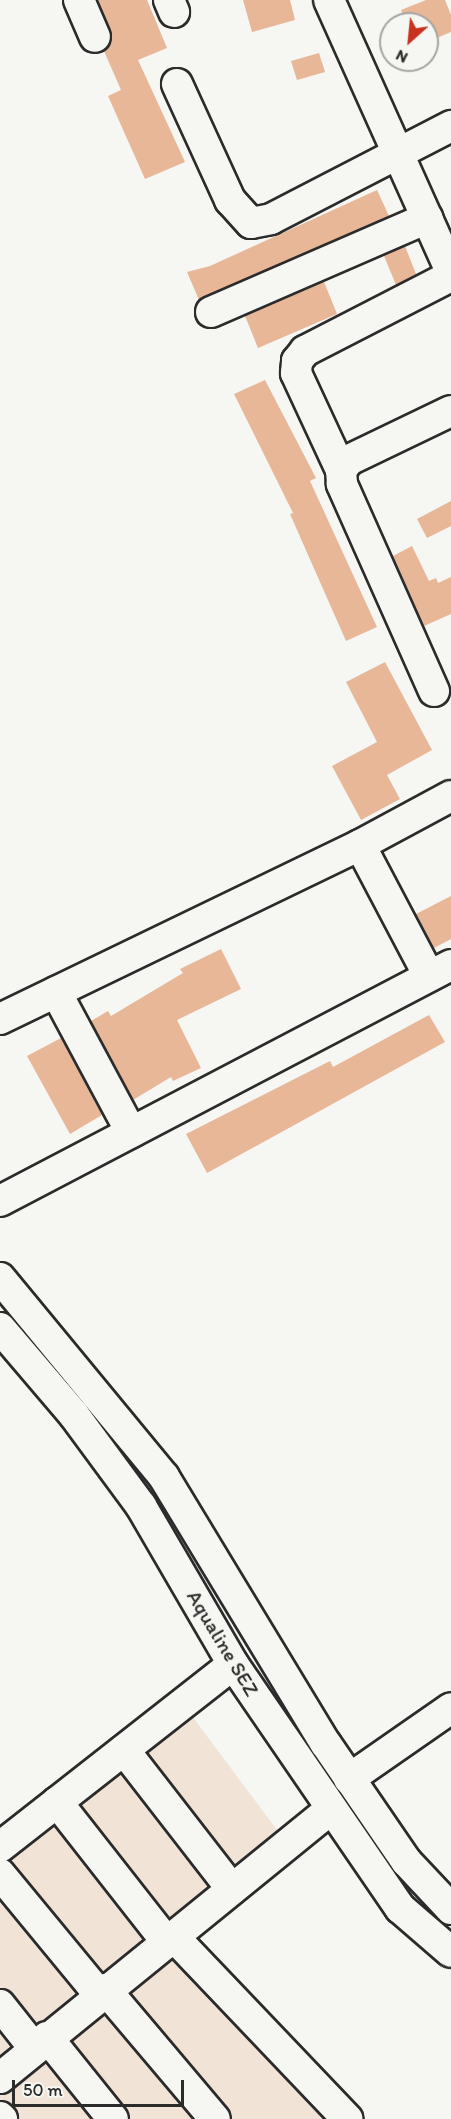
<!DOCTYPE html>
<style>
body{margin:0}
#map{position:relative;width:451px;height:2119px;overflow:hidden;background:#f6f6f2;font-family:Itim,sans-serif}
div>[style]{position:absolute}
.built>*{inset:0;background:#f2e3d7}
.building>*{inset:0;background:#e7b798}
.roads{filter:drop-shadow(2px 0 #2b2b2b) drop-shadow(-2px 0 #2b2b2b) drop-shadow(0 2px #2b2b2b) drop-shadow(0 -2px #2b2b2b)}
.minor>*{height:30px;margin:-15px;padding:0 15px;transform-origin:15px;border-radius:15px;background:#f6f6f2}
span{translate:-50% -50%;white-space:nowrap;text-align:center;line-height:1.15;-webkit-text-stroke:6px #f6f6f2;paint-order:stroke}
.street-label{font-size:21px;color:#2b2b2b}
.north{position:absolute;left:379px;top:12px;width:60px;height:60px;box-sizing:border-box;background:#f6f6f2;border:2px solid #a5a5a2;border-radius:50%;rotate:207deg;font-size:16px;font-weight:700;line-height:24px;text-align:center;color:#2b2b2b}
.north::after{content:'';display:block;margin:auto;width:21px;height:27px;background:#c8321e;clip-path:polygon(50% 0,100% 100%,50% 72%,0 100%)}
.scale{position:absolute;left:12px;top:2080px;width:172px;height:27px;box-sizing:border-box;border:3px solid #2b2b2b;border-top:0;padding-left:8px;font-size:18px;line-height:21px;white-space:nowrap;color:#2b2b2b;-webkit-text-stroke:4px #f6f6f2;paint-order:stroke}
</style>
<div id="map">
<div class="built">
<div style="clip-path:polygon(183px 1704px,280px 1834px,156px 1941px,329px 2119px,0 2119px,0 1855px)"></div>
</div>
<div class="building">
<div style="clip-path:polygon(98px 0,147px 0,167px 48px,138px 60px,185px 162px,145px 179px,108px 96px,121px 90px,104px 51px,112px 38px)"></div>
<div style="clip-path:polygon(243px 0,290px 0,295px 20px,252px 32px)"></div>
<div style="clip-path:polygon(426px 0,445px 0,451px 15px,451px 32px,427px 42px,427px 24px,407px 24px,401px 10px)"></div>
<div style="clip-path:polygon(319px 53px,325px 72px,297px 80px,291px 61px)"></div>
<div style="clip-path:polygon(377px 190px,389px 216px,199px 300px,187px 272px,210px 266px)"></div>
<div style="clip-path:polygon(405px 246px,416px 274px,396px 285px,384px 256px)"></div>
<div style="clip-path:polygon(324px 282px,337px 314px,258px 348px,245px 316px)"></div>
<div style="clip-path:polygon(265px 380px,316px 478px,310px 481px,377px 627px,346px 641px,290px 514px,293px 513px,234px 394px)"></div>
<div style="clip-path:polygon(451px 501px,451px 526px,427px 538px,417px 519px)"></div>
<div style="clip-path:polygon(412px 546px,429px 581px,436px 578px,438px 583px,451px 577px,451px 614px,424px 626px,393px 556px)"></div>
<div style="clip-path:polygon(385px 662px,432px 750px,387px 775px,400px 799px,361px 820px,332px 766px,377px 742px,346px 682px)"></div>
<div style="clip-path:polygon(451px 896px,451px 939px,434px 948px,416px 914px)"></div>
<div style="clip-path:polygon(221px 949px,241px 989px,177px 1020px,201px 1068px,173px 1081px,171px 1077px,133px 1100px,91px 1021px,108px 1011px,111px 1016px,183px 973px,180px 969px)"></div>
<div style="clip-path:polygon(429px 1015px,445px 1042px,207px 1173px,186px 1134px,330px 1061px,333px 1067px)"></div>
<div style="clip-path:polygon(61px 1038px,102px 1115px,70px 1134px,27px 1056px)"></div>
</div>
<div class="roads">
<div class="minor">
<div style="left:79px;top:0;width:40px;rotate:66.6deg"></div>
<div style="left:169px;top:0;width:13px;rotate:67deg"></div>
<div style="left:329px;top:0;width:297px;rotate:65.8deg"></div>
<div style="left:177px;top:84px;width:128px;rotate:65.4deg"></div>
<div style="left:230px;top:200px;width:31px;rotate:48deg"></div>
<div style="left:251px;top:223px;width:20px;rotate:-11deg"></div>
<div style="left:271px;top:219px;width:203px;rotate:-27.3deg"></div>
<div style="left:211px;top:312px;width:236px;rotate:-23.5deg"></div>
<div style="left:341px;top:470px;width:107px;rotate:-114.9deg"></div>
<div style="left:296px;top:373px;width:12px;rotate:-85deg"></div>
<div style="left:297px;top:361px;width:13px;rotate:-51deg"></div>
<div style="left:305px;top:351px;width:164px;rotate:-27.2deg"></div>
<div style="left:434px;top:691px;width:227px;rotate:-114deg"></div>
<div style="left:342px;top:484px;width:14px;rotate:-94deg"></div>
<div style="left:341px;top:470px;width:13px;rotate:-51deg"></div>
<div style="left:349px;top:460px;width:113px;rotate:-25.7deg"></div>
<div style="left:360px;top:845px;width:103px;rotate:-28.3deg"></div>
<div style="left:56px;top:992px;width:159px;rotate:61.8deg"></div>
<div style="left:0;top:1019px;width:400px;rotate:-25.8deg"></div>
<div style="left:360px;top:845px;width:148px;rotate:62.2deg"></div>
<div style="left:0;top:1201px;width:509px;rotate:-27.62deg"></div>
<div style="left:0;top:1278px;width:258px;rotate:50.5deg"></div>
<div style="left:164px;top:1477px;width:312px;rotate:58.8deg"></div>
<div style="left:326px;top:1744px;width:142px;rotate:55.6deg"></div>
<div style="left:406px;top:1861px;width:66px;rotate:46.8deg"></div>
<div style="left:0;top:1328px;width:114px;rotate:49.6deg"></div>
<div style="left:74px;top:1415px;width:113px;rotate:53.6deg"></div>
<div style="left:141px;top:1506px;width:183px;rotate:59.8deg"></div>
<div style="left:233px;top:1664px;width:296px;rotate:55.6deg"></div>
<div style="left:400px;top:1908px;width:67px;rotate:40.8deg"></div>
<div style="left:124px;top:1750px;width:176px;rotate:52.2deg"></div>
<div style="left:349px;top:1779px;width:124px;rotate:-34.8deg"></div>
<div style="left:57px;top:1802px;width:177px;rotate:51.9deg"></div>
<div style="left:0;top:1847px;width:296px;rotate:-38.1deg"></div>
<div style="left:0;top:1874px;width:156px;rotate:50.5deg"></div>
<div style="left:173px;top:1936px;width:253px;rotate:46.4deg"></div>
<div style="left:105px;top:1989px;width:170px;rotate:49.8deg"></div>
<div style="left:0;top:2005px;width:55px;rotate:51.7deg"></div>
<div style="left:47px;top:2037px;width:105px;rotate:51.2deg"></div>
<div style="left:0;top:2078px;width:427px;rotate:-39.1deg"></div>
<div style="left:0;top:2117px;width:3px;rotate:45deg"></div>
</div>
</div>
<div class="street-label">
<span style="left:223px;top:1643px;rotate:59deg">Aqualine SEZ</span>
</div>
<div class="north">N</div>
<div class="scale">50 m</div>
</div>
